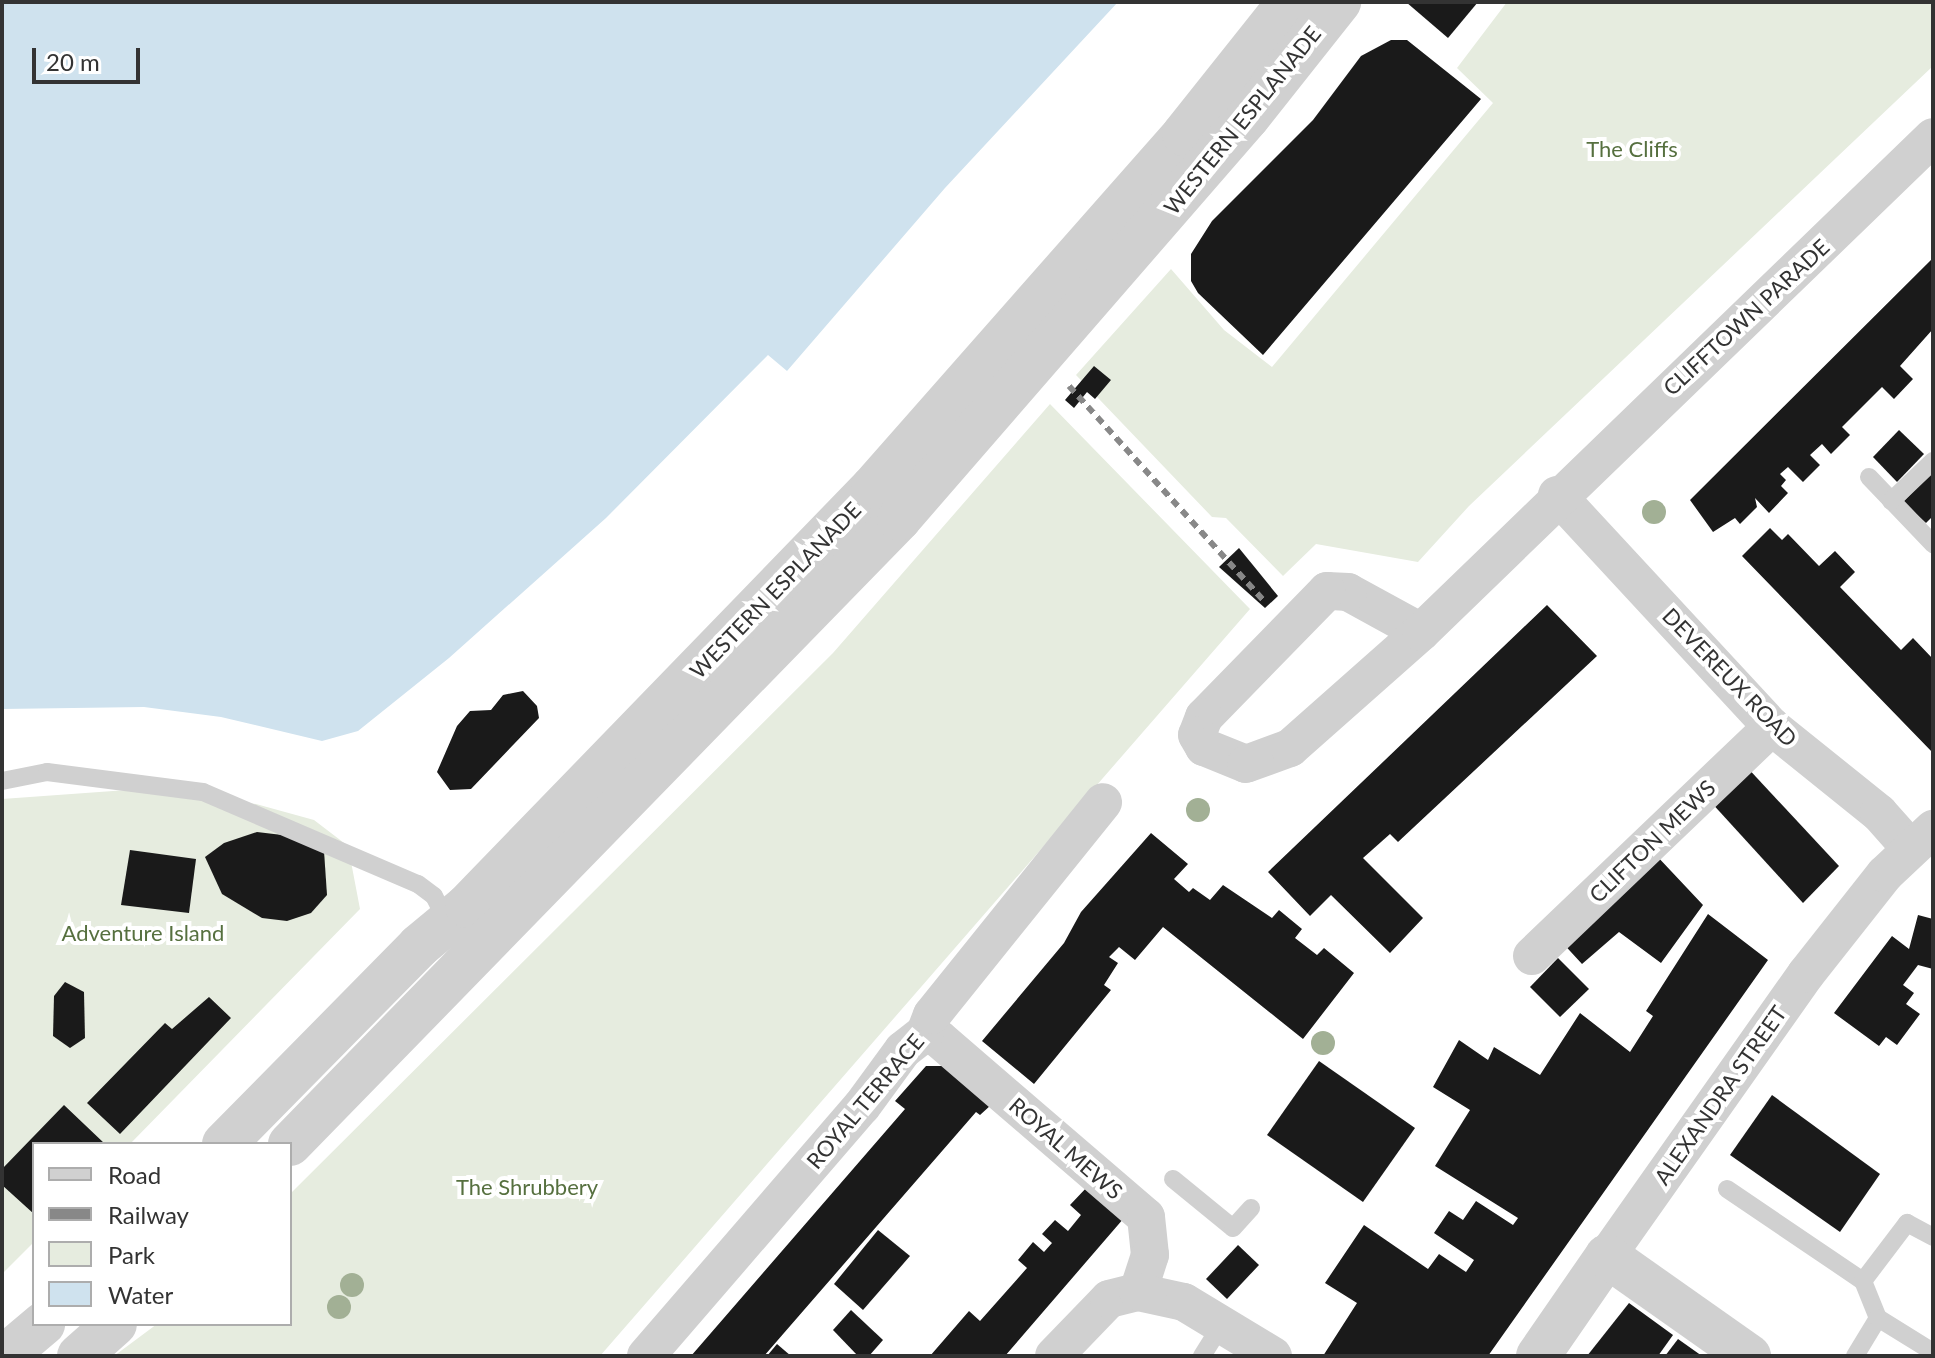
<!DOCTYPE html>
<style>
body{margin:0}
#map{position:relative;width:1935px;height:1358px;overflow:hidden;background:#fff;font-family:Lato,sans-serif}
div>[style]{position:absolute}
.green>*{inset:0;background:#e6ecdf}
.water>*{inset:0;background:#cfe2ee}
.building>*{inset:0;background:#1a1a1a}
.service>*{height:18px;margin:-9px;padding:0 9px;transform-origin:9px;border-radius:9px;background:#d0d0d0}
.minor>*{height:38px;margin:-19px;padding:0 19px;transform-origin:19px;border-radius:19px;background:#d0d0d0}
.tertiary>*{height:44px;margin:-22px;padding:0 22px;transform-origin:22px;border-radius:22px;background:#d0d0d0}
.rail>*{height:6px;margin-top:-3px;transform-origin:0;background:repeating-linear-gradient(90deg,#888 0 8px,transparent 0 14px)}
.trees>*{width:24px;height:24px;margin:-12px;border-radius:50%;background:#a2b095}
span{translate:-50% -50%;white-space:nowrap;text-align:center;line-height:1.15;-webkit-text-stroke:8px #fff;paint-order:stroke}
.street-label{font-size:22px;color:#333}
.park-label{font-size:22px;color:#56703f}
.frame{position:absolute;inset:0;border:4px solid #333;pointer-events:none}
.legend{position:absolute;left:32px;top:1142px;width:260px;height:184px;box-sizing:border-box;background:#fff;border:2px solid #adadad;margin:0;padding:10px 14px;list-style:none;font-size:24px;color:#333}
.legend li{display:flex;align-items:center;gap:16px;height:40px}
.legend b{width:40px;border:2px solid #adadad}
.scale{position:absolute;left:32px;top:48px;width:108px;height:36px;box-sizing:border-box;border:4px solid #333;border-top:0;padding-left:10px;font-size:24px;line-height:28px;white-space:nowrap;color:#333;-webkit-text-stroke:6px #fff;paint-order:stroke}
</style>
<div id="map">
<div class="green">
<div style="clip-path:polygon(1507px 2px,1933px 2px,1933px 66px,1469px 506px,1418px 562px,1316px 544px,1283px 576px,1226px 518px,1212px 517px,1076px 375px,1171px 269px,1224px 330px,1272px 367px,1493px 103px,1457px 68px)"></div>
<div style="clip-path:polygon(1050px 404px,1250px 609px,600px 1356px,114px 1356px,157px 1324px,290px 1324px,290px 1194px,833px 653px)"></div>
<div style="clip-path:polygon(127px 790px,256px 804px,314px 820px,348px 846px,360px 909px,130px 1144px,34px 1144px,34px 1242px,2px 1274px,2px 799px)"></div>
</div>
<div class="water">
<div style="clip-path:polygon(2px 2px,1118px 2px,945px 188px,787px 371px,768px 355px,606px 518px,449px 658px,358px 731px,322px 741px,221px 717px,144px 707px,2px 709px)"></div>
</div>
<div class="building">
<div style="clip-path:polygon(1406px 2px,1478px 2px,1448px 38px)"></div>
<div style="clip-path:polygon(1391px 40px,1407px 40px,1481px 99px,1263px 355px,1198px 293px,1191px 281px,1191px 254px,1212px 221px,1313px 120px,1361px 56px)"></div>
<div style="clip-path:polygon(1933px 258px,1933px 329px,1900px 366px,1913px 379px,1894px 399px,1882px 387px,1842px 427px,1850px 435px,1831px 454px,1822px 444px,1810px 455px,1820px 465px,1803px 482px,1788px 467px,1780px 474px,1786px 480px,1781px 486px,1788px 493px,1769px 513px,1755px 498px,1757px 507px,1740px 524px,1735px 518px,1713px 532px,1690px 500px)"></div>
<div style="clip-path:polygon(1094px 366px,1111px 380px,1095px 399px,1087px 392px,1074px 408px,1065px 400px)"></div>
<div style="clip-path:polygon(1899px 430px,1924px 454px,1897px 482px,1873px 457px)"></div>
<div style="clip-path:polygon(1933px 471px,1933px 516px,1926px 523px,1903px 502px)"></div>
<div style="clip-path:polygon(1770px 528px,1782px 540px,1788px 534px,1819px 566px,1835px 551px,1855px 572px,1840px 587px,1901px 650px,1913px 638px,1933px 659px,1933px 753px,1742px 556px)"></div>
<div style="clip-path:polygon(1239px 548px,1278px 596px,1265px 608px,1219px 567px)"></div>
<div style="clip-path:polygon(1547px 605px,1597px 656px,1398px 842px,1390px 834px,1363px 858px,1423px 918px,1390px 953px,1331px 895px,1310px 916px,1268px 872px)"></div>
<div style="clip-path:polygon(523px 691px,537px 706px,539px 718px,471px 789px,450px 790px,437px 772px,457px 726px,470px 711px,491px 710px,503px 695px)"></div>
<div style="clip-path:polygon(1744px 764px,1839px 866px,1803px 903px,1709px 800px)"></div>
<div style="clip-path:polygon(257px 832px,299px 837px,324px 851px,327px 895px,311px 913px,287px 921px,262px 918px,222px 894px,205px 857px,224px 843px)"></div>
<div style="clip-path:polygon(1151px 833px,1188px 864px,1174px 879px,1189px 892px,1193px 888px,1210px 900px,1223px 885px,1272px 918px,1279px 910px,1302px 929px,1295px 938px,1317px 955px,1324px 948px,1354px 973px,1303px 1039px,1163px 927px,1135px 960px,1119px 947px,1109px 957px,1118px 963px,1104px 985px,1111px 990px,1034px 1084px,982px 1041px,1064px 943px,1081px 912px)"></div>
<div style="clip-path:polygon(130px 850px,196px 859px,189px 913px,121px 905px)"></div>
<div style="clip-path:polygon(1655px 854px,1703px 905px,1661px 963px,1619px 932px,1582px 964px,1559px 939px)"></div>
<div style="clip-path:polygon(1708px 914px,1768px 960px,1488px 1356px,1323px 1356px,1357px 1303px,1325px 1283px,1364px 1225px,1428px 1269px,1439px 1254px,1466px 1272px,1474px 1260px,1434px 1233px,1449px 1211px,1463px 1220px,1476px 1201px,1513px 1225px,1518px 1218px,1435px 1166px,1470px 1110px,1433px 1087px,1459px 1040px,1488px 1060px,1494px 1047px,1540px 1075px,1580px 1013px,1630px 1052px,1653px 1016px,1646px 1011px)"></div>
<div style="clip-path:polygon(1918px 915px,1933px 919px,1933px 969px,1918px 965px,1903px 985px,1914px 993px,1906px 1004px,1920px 1014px,1897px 1045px,1886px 1037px,1879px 1046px,1834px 1013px,1892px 936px,1909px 949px)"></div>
<div style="clip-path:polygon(1558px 958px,1589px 989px,1560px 1017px,1530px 987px)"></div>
<div style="clip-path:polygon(65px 982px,84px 992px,85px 1038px,70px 1048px,53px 1036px,54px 996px)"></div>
<div style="clip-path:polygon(209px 997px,231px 1018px,120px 1134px,87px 1103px,165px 1023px,172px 1029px)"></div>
<div style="clip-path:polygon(1319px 1061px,1415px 1128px,1363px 1202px,1267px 1135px)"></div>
<div style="clip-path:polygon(926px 1066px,945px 1066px,991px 1105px,980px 1115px,976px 1112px,764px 1356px,691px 1356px,905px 1109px,895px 1101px)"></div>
<div style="clip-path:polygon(1772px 1095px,1880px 1174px,1840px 1232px,1730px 1155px)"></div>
<div style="clip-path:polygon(64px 1105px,105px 1144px,34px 1144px,34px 1214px,2px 1185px,2px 1169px)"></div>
<div style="clip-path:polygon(1088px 1186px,1124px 1218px,1005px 1356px,930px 1356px,969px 1311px,980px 1321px,1027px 1268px,1018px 1260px,1033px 1242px,1044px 1252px,1052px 1243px,1042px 1234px,1055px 1220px,1068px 1231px,1081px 1215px,1070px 1205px)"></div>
<div style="clip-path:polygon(878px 1230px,910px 1256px,863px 1310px,834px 1284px)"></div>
<div style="clip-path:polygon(1238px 1245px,1259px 1265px,1227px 1299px,1206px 1279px)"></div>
<div style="clip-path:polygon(1629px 1303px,1673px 1335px,1658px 1356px,1587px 1356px)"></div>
<div style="clip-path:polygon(851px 1310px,883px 1340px,869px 1356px,858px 1356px,833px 1330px)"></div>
<div style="clip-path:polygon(1678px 1339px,1702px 1356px,1665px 1356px)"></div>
<div style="clip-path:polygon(777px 1344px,791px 1356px,767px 1356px)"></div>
</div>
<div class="service">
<div style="left:1869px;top:477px;width:93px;rotate:46.3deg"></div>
<div style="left:1891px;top:501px;width:58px;rotate:-43.6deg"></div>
<div style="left:2px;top:781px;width:46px;rotate:-11.3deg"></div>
<div style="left:47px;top:772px;width:157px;rotate:7.3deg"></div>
<div style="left:203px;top:792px;width:234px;rotate:23.2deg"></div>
<div style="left:418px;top:884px;width:20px;rotate:37deg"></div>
<div style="left:434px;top:896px;width:28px;rotate:63deg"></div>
<div style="left:1173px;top:1179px;width:77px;rotate:39.2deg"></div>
<div style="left:1233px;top:1228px;width:27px;rotate:-48deg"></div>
<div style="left:1727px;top:1189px;width:164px;rotate:34.1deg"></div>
<div style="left:1863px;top:1281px;width:40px;rotate:68deg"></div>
<div style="left:1863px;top:1281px;width:73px;rotate:-52.8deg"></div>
<div style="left:1907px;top:1223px;width:30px;rotate:28deg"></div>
<div style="left:1202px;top:1356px;width:36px;rotate:-58deg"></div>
<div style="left:1855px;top:1356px;width:44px;rotate:-58.8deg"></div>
<div style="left:1878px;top:1318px;width:65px;rotate:31.7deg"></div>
</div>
<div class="minor">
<div style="left:1557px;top:495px;width:316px;rotate:47.2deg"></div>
<div style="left:1772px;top:727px;width:137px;rotate:38.8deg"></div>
<div style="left:1879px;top:813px;width:48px;rotate:48.4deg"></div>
<div style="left:1421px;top:632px;width:83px;rotate:-151.3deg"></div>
<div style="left:1348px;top:592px;width:21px;rotate:-177deg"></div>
<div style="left:1327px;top:591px;width:176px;rotate:134.3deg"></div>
<div style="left:1204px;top:717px;width:19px;rotate:111deg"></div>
<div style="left:1197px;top:735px;width:14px;rotate:60deg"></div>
<div style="left:1204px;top:747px;width:45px;rotate:22deg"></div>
<div style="left:1246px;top:764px;width:47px;rotate:-20deg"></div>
<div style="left:1290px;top:748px;width:175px;rotate:-41.5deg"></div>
<div style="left:1421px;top:632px;width:712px;rotate:-44.03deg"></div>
<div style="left:1532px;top:956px;width:332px;rotate:-43.7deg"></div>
<div style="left:925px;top:1033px;width:15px;rotate:23deg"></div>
<div style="left:939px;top:1039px;width:273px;rotate:40.7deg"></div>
<div style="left:1146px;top:1217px;width:38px;rotate:84deg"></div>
<div style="left:1150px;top:1255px;width:39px;rotate:108deg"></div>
<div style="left:1607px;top:1256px;width:345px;rotate:-54.8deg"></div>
<div style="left:1806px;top:974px;width:127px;rotate:-51.7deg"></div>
<div style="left:1885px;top:874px;width:66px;rotate:-43.2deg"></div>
<div style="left:646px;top:1356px;width:330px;rotate:-49.2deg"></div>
<div style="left:862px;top:1106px;width:69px;rotate:-53.8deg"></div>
<div style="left:903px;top:1050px;width:28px;rotate:-38deg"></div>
<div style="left:925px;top:1033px;width:19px;rotate:-69deg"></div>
<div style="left:932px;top:1015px;width:273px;rotate:-51.2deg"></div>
<div style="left:1054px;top:1356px;width:79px;rotate:-46deg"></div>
<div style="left:1109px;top:1299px;width:30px;rotate:-14deg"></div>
<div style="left:1138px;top:1292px;width:47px;rotate:12.3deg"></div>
<div style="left:1184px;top:1302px;width:104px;rotate:31.2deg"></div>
</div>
<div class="tertiary">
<div style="left:224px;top:1144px;width:278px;rotate:-45.4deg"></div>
<div style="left:419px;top:946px;width:62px;rotate:-39.8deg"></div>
<div style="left:467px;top:906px;width:583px;rotate:-45.9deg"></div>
<div style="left:873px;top:487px;width:470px;rotate:-48.6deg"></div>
<div style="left:1184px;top:134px;width:169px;rotate:-51.5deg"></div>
<div style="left:290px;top:1144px;width:873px;rotate:-45.74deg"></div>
<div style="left:899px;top:519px;width:532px;rotate:-49.04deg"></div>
<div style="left:1248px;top:117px;width:147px;rotate:-51.6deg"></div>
<div style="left:5px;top:1356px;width:50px;rotate:-40.1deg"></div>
<div style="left:79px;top:1356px;width:48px;rotate:-41.6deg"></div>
<div style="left:1538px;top:1356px;width:121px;rotate:-55.4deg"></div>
<div style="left:1607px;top:1256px;width:174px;rotate:35.2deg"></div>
</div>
<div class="rail">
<div style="left:1069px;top:386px;width:289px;rotate:47.8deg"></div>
</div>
<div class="trees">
<div style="left:1654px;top:512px"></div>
<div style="left:1198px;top:810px"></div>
<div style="left:1323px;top:1043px"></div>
<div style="left:352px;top:1285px"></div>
<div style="left:339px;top:1307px"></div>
</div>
<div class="street-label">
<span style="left:1242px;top:120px;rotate:-51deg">WESTERN ESPLANADE</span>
<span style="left:1746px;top:317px;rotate:-43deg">CLIFFTOWN PARADE</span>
<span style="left:775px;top:590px;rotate:-46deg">WESTERN ESPLANADE</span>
<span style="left:1730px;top:677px;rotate:46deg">DEVEREUX ROAD</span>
<span style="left:1652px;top:841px;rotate:-44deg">CLIFTON MEWS</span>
<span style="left:1720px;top:1095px;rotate:-55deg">ALEXANDRA STREET</span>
<span style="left:865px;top:1101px;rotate:-50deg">ROYAL TERRACE</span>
<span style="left:1066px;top:1148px;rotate:41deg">ROYAL MEWS</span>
</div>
<div class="park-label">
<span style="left:1632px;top:149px">The Cliffs</span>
<span style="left:143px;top:933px">Adventure Island</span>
<span style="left:527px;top:1187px">The Shrubbery</span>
</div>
<div class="frame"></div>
<ul class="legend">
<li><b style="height:10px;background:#d0d0d0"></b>Road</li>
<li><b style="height:10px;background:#888"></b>Railway</li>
<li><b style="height:22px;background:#e6ecdf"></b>Park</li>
<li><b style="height:22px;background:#cfe2ee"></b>Water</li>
</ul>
<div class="scale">20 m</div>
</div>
